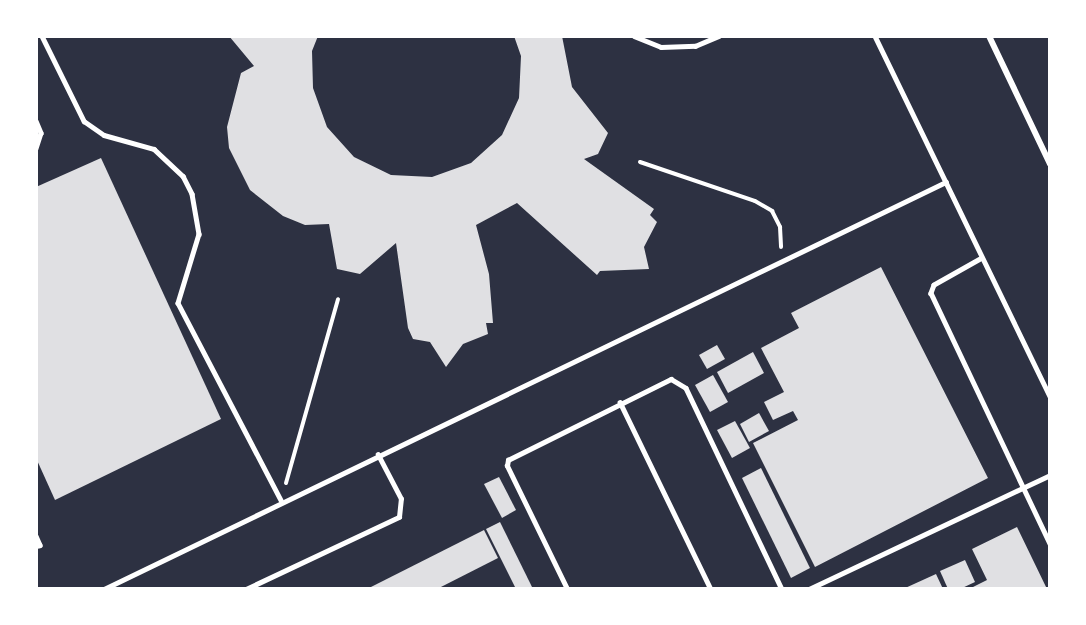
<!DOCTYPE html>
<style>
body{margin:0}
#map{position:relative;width:1086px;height:625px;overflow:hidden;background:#2d3142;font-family:Inter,sans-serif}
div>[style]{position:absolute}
.building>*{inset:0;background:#e0e0e3}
.path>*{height:4px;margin:-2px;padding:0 2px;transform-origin:2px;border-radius:2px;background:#fff}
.service>*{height:4.5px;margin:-2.25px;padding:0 2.25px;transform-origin:2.25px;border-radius:2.25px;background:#fff}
.minor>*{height:6px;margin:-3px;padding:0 3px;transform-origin:3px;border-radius:3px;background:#fff}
span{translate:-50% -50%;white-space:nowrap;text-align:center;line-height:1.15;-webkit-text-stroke:6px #fff;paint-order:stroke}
.frame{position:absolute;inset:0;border:38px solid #fff;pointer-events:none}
</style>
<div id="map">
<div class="building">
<div style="clip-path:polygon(229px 36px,318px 36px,312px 51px,313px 88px,327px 127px,354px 157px,391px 175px,432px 177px,471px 163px,502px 135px,519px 98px,521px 56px,514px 36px,562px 36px,572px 87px,608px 133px,598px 154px,584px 159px,654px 209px,650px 215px,657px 222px,644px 247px,649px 269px,600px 271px,597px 275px,517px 203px,476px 225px,489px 274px,493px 323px,486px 323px,488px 334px,463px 344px,446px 367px,430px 342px,413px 339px,408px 328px,396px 243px,360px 274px,337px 269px,329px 224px,305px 225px,283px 216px,250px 190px,229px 148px,227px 127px,241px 73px,254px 66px)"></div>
<div style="clip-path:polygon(101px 158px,221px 419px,55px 500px,36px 458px,36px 187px)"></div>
<div style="clip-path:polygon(881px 267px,988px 478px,815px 567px,753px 443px,798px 420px,793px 411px,773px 420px,764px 402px,784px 392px,761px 348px,799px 328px,791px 313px)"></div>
<div style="clip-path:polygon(717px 345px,725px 359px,707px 369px,699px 355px)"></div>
<div style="clip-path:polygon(753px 352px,764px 373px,728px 393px,717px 372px)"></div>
<div style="clip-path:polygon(713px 375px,728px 402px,710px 412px,695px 385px)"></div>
<div style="clip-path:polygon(759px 413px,769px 431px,749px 442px,740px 424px)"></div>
<div style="clip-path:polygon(735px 421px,750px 448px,732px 458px,717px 430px)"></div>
<div style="clip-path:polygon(761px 468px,810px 568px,791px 578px,742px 478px)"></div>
<div style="clip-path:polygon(499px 477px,516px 510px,502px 518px,484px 484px)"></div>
<div style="clip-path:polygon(500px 522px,533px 589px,516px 589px,486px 529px)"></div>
<div style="clip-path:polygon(1017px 527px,1047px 589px,969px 589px,987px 580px,972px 549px)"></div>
<div style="clip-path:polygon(484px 530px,498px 558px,437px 589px,367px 589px)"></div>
<div style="clip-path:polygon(965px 560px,975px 582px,960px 589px,948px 589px,940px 571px)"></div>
<div style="clip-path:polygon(936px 574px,943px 589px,903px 589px)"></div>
</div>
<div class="path">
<div style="left:640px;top:162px;width:121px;rotate:18.7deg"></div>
<div style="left:755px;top:201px;width:20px;rotate:30deg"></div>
<div style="left:772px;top:211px;width:18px;rotate:63deg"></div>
<div style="left:780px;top:227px;width:20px;rotate:87deg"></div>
<div style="left:286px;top:483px;width:191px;rotate:-74.2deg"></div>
</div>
<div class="service">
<div style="left:42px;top:36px;width:95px;rotate:63.7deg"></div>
<div style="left:84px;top:121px;width:24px;rotate:35deg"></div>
<div style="left:104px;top:135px;width:52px;rotate:15.6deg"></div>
<div style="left:154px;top:149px;width:40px;rotate:43deg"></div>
<div style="left:183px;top:176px;width:20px;rotate:63deg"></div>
<div style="left:192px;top:194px;width:41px;rotate:80.1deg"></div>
<div style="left:199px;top:234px;width:72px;rotate:106.9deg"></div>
<div style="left:178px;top:303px;width:222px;rotate:62.4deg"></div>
<div style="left:634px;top:36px;width:29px;rotate:22deg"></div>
<div style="left:661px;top:47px;width:34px;rotate:-2deg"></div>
<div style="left:695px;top:46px;width:26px;rotate:-23deg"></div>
<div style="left:875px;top:36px;width:401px;rotate:64.1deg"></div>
<div style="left:36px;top:121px;width:13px;rotate:67deg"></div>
<div style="left:41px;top:133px;width:16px;rotate:108deg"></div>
<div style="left:982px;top:258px;width:55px;rotate:150.6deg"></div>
<div style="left:934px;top:285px;width:9px;rotate:111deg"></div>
<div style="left:931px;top:293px;width:278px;rotate:64.6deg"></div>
<div style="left:620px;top:402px;width:208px;rotate:64.1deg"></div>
<div style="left:36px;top:536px;width:10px;rotate:66deg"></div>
<div style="left:40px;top:545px;width:4px;rotate:153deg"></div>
<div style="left:104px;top:589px;width:935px;rotate:-25.8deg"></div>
<div style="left:246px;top:589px;width:169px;rotate:-25.2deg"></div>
<div style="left:399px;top:517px;width:18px;rotate:-84deg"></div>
<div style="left:401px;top:499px;width:50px;rotate:-117.6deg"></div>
<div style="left:567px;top:589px;width:137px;rotate:-116deg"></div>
<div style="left:507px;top:466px;width:6px;rotate:-81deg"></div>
<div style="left:508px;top:460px;width:182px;rotate:-26.4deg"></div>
<div style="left:671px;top:379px;width:17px;rotate:31deg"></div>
<div style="left:686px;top:388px;width:223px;rotate:64.5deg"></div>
<div style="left:809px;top:589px;width:267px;rotate:-25.3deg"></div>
</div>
<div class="minor">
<div style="left:989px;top:36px;width:142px;rotate:64.5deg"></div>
</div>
<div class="frame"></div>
</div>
